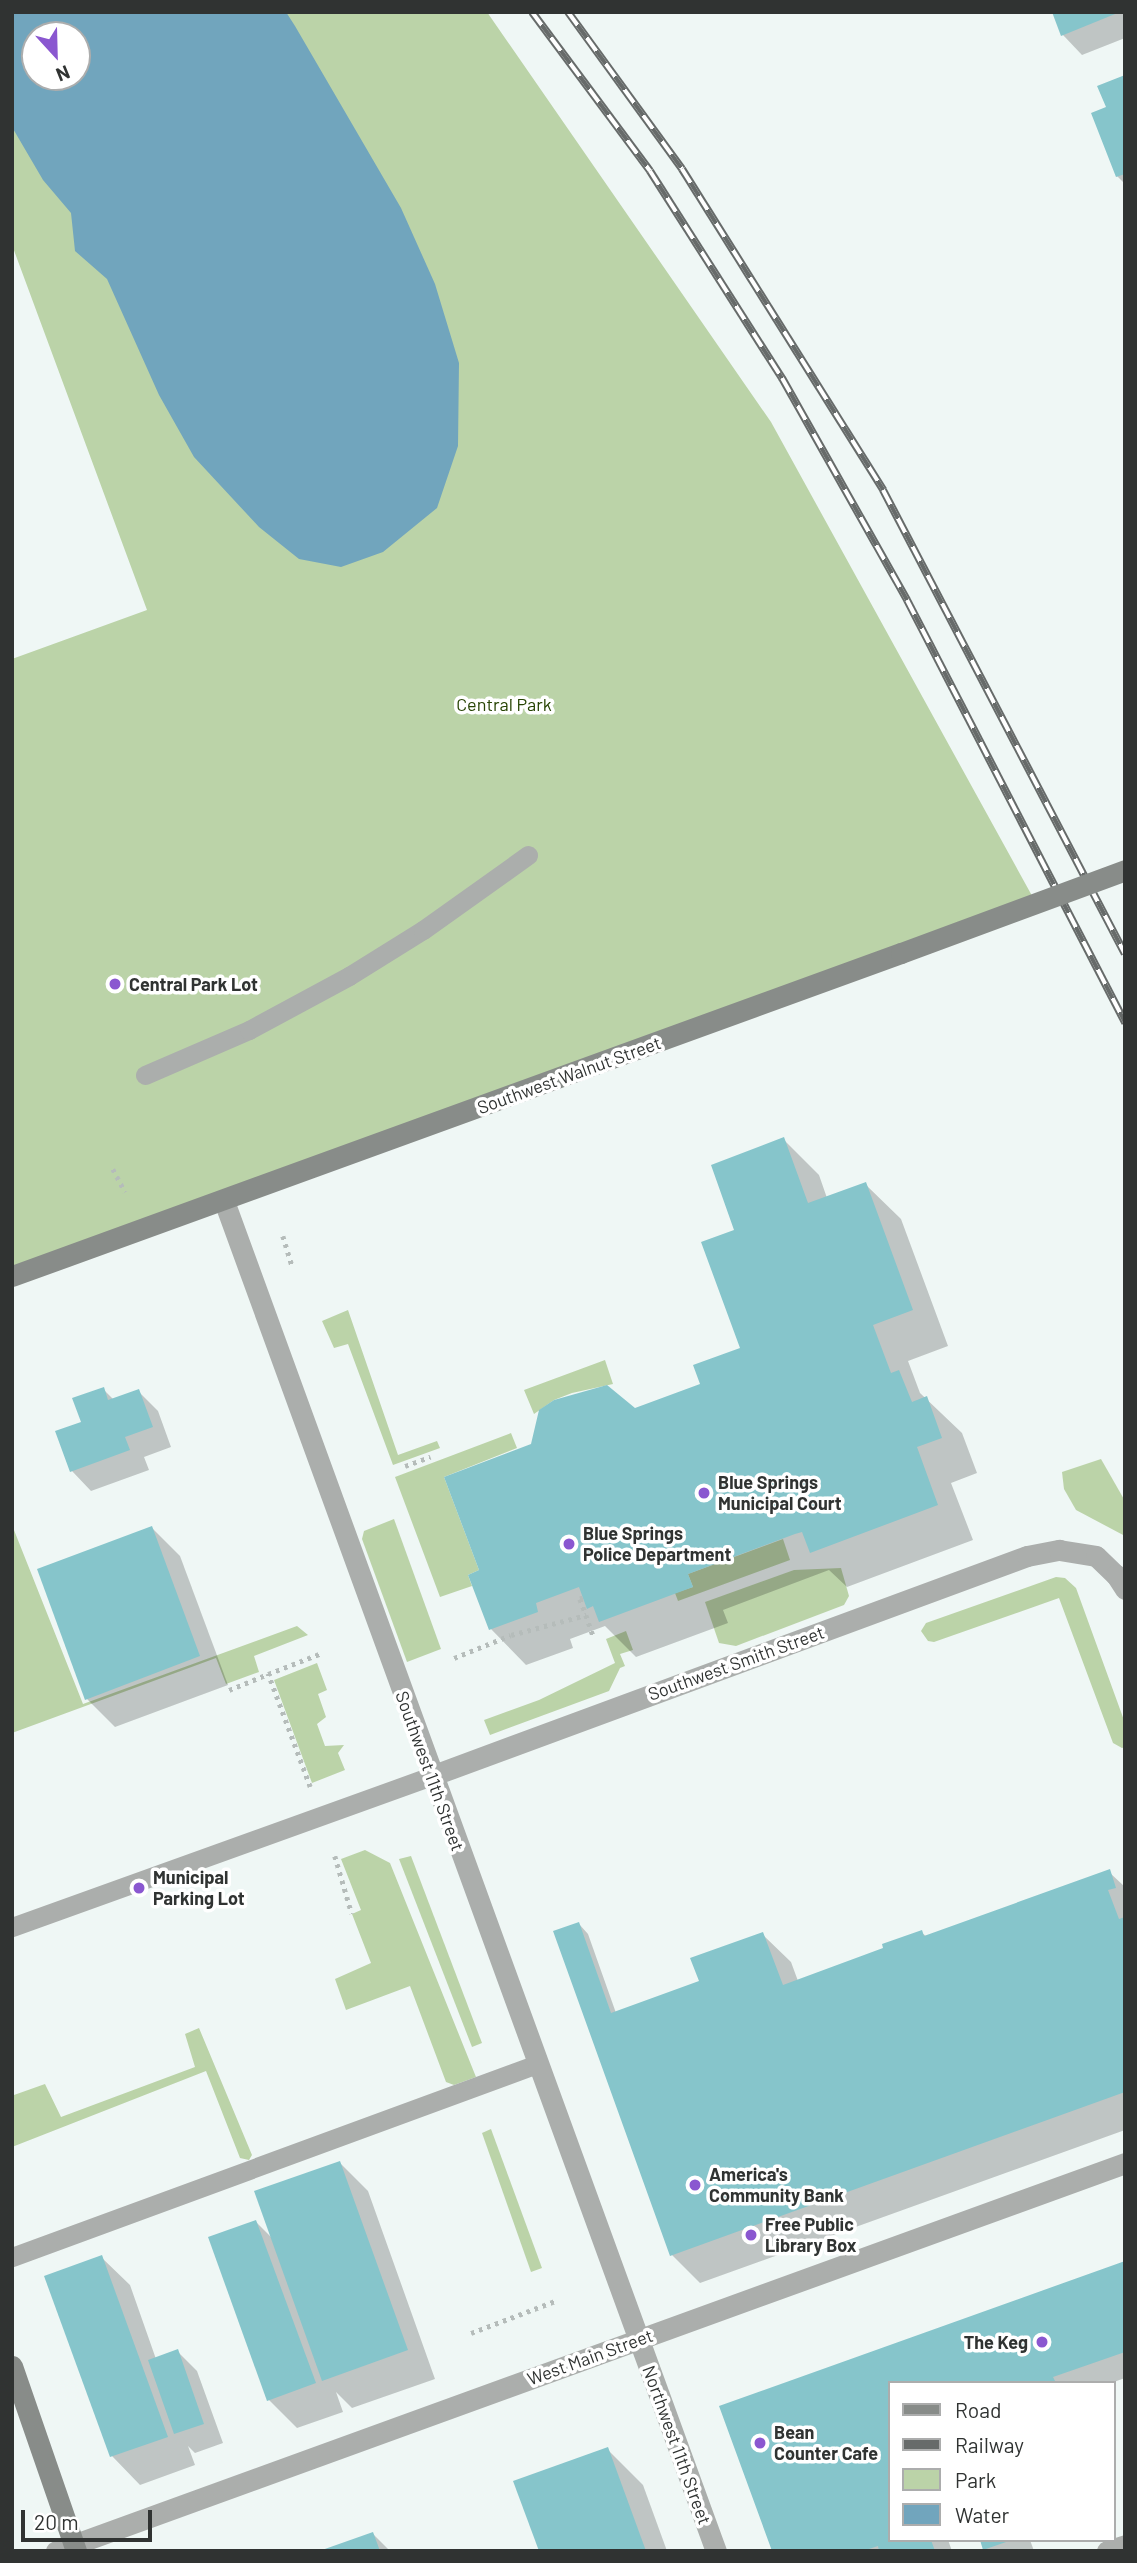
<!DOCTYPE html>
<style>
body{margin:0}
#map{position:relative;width:1137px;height:2563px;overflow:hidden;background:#eff7f5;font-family:Barlow,sans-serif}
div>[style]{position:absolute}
.green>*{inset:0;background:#bbd3a8}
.water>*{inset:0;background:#71a5bd}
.shadow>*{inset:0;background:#0003}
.building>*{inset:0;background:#86c5cb}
.path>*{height:4.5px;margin-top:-2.25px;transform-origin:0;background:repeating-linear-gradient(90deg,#b5bcba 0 3.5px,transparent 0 8.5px)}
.lane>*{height:19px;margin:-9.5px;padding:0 9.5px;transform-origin:9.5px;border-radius:9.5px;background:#abaeac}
.street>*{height:21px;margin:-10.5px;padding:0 10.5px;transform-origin:10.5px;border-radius:10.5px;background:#abaeac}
.secondary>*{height:21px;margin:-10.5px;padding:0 10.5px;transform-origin:10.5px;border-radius:10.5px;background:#888c89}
.rail>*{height:8px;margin-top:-4px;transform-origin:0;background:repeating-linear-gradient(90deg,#fff 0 16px,#676b6a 0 32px);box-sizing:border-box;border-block:2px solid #676b6a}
.secondary-bridge>*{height:21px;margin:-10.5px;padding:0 10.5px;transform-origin:10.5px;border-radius:10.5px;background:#888c89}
.dots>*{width:19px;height:19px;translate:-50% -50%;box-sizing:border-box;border:4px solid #fff;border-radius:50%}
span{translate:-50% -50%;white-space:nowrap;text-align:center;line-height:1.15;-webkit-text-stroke:7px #fff;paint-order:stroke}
.park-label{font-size:18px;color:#264302}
.poi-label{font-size:18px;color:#303332;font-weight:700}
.left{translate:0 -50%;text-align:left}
.right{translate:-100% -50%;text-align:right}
.street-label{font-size:18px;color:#303332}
.frame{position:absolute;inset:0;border:14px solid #303332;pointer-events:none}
.legend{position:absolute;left:888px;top:2381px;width:228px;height:161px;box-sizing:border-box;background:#fff;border:2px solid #acadad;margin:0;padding:9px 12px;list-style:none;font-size:21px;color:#303332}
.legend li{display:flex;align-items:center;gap:14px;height:35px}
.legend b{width:35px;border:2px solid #acadad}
.north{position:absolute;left:21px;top:21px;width:70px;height:70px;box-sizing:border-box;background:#fff;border:2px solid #acadad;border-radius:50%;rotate:158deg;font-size:19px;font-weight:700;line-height:28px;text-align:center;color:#303332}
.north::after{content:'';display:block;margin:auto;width:24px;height:32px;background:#8a57d0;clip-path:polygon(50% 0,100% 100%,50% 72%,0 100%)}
.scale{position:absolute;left:21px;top:2510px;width:131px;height:32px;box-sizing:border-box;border:4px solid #303332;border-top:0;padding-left:9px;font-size:21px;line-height:24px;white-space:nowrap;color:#303332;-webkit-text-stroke:5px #fff;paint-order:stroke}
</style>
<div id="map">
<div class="green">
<div style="clip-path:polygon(evenodd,12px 12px,487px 12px,771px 422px,1036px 903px,12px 1276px,12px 659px,147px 610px,12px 245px,12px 12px,35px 35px,77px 35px,77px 77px,35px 77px,35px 35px)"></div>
<div style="clip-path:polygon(348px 1310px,398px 1455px,437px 1441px,440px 1448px,393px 1465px,348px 1344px,334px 1348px,322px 1321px)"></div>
<div style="clip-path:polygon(605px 1360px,613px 1384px,572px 1393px,554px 1400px,534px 1414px,524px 1390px)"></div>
<div style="clip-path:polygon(511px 1433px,517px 1448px,444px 1477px,479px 1570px,468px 1575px,472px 1586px,440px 1597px,395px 1477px)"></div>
<div style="clip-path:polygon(1101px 1459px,1125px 1501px,1125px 1536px,1076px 1510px,1064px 1489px,1062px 1472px)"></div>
<div style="clip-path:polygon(394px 1519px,441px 1649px,407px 1662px,362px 1539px,364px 1531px)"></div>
<div style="clip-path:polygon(12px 1525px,83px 1704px,297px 1626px,308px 1635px,254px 1656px,259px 1672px,226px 1684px,216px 1658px,12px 1733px)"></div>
<div style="clip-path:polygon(783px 1539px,790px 1560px,678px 1601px,675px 1593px,693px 1587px,688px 1574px)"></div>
<div style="clip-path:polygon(841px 1568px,849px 1596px,844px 1605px,736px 1646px,719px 1643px,705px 1602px,794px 1570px)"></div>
<div style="clip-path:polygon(1056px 1577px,1065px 1578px,1076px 1588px,1125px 1723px,1125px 1747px,1122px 1748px,1113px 1743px,1059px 1598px,934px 1642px,928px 1641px,921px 1631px,926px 1623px)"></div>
<div style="clip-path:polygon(626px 1631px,633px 1650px,620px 1654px,625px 1666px,620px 1668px,609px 1691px,490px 1735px,484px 1720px,539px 1700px,615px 1663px,606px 1639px)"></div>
<div style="clip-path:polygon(317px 1663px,327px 1690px,318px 1694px,326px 1717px,317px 1724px,325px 1746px,344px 1745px,338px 1753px,345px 1770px,312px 1783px,274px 1680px)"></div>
<div style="clip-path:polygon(365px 1850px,390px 1863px,476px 2077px,454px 2085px,446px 2082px,410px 1986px,346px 2010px,335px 1979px,371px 1963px,352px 1914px,361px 1910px,341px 1859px)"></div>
<div style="clip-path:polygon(411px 1856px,482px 2043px,472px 2047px,399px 1859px)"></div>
<div style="clip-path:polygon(199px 2028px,252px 2155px,249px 2160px,240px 2158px,206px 2071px,12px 2147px,12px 2091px,14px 2095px,45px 2084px,61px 2117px,195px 2067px,185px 2034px)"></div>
<div style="clip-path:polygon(491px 2129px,542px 2268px,531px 2272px,482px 2133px)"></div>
</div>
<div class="water">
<div style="clip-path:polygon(evenodd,12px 12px,286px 12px,295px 26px,401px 208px,435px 284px,459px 363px,458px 446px,437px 508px,383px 552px,341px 567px,299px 559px,259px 527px,194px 457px,159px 395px,107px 279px,75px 251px,71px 213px,43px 180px,12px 127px,12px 12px,35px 35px,77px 35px,77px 77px,35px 77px,35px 35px)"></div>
</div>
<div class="shadow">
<div style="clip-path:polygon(1054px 12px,1125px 12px,1125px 38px,1082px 55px,1063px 35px)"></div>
<div style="clip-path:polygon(1125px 77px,1125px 184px,1117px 176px,1108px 108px)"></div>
<div style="clip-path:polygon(783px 1139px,819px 1175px,827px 1198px,865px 1184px,901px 1219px,948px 1346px,908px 1361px,920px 1393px,962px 1433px,977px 1473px,951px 1483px,973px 1540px,847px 1587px,829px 1570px,723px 1610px,728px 1623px,636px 1657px,605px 1626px,570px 1639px,573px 1648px,526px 1665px,491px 1629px,481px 1571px,635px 1410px,702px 1385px,742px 1349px,737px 1231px)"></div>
<div style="clip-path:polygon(103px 1389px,114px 1400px,138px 1391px,158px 1411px,171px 1447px,144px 1457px,149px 1470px,91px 1491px,72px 1471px,83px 1423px)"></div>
<div style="clip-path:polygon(152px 1528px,180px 1556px,228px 1685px,115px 1727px,87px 1699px)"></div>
<div style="clip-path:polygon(1109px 1872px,1125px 1887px,1125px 2130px,700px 2283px,672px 2255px,579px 1924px,588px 1934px,616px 2013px,701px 1982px,762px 1934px,791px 1962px,798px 1981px,885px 1949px,921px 1932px,927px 1937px)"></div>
<div style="clip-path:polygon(340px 2163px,368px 2191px,435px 2379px,352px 2408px,336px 2392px,343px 2412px,297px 2428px,269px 2400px,256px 2222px,273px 2239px)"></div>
<div style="clip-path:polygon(101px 2257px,130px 2285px,156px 2359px,177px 2351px,197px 2371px,223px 2443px,195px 2453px,188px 2446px,195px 2465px,140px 2485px,112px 2456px)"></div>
<div style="clip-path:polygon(1125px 2262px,1125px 2378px,1111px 2383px,890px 2383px,890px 2540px,948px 2540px,952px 2551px,774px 2551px,721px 2407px)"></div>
<div style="clip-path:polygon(607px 2449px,643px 2485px,667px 2551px,541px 2551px)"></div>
<div style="clip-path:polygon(373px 2534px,390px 2551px,326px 2551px)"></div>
<div style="clip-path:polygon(982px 2540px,1030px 2540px,1034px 2551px,986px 2551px)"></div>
</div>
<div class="building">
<div style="clip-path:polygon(1052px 12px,1120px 12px,1061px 36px)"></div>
<div style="clip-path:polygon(1125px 75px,1125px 174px,1116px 177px,1091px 113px,1106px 107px,1097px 86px)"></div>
<div style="clip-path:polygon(784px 1137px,808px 1203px,866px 1182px,913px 1310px,873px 1325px,891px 1373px,899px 1370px,912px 1402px,927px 1396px,942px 1438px,917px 1447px,938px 1505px,810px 1553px,802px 1532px,795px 1534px,688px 1574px,693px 1587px,599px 1622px,593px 1606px,587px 1609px,579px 1587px,536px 1603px,538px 1612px,489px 1630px,468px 1575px,479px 1570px,444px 1477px,531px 1444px,539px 1410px,554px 1400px,607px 1385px,635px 1408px,700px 1384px,693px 1365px,740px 1348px,701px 1242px,734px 1230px,711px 1165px)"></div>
<div style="clip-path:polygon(104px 1387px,108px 1400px,139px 1389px,153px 1427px,125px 1437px,130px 1450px,70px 1472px,55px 1431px,81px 1422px,72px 1398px)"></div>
<div style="clip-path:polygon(152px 1526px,200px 1656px,85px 1700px,37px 1569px)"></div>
<div style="clip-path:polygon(1110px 1869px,1116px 1888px,1108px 1890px,1119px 1919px,1125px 1917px,1125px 2092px,670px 2256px,553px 1931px,579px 1922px,611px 2013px,699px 1981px,690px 1958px,763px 1932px,783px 1985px,883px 1948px,882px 1944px,922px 1930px,924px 1936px)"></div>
<div style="clip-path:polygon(340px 2161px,408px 2350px,322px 2381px,254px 2191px)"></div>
<div style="clip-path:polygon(256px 2220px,316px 2383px,267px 2401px,208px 2237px)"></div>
<div style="clip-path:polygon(102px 2255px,168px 2437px,110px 2457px,44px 2276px)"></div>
<div style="clip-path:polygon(1125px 2261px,1125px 2352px,1053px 2377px,1056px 2383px,890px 2383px,890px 2540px,931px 2540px,935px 2551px,879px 2551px,878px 2546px,863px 2551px,772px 2551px,719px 2406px)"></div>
<div style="clip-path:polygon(178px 2349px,204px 2424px,174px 2434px,148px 2360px)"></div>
<div style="clip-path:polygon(608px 2447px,646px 2551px,539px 2551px,513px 2481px)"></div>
<div style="clip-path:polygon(373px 2532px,380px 2551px,322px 2551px,322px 2550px)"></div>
<div style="clip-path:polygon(980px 2540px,1009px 2540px,1009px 2541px,983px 2550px)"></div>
</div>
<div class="path">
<div style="left:113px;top:1169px;width:26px;rotate:62deg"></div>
<div style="left:283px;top:1236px;width:30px;rotate:73deg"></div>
<div style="left:405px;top:1466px;width:27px;rotate:-20deg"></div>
<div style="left:583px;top:1598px;width:3px;rotate:162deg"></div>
<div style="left:580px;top:1599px;width:17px;rotate:69deg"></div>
<div style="left:454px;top:1658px;width:61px;rotate:-22deg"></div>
<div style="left:511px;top:1635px;width:78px;rotate:-14.9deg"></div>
<div style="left:586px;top:1615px;width:24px;rotate:71deg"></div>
<div style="left:229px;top:1690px;width:42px;rotate:-22.3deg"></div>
<div style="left:310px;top:1787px;width:121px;rotate:-110.4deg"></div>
<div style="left:268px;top:1674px;width:58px;rotate:-21.3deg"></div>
<div style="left:335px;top:1856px;width:60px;rotate:73.7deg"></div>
<div style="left:471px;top:2333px;width:93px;rotate:-20.8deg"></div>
</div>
<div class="lane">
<div style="left:145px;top:1075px;width:113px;rotate:-23.4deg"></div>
<div style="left:249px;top:1030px;width:114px;rotate:-28.4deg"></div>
<div style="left:349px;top:976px;width:87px;rotate:-31.9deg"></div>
<div style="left:423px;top:930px;width:129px;rotate:-35.5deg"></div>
<div style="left:12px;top:1927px;width:445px;rotate:-19.8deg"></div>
<div style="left:12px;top:2257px;width:559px;rotate:-20.18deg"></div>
</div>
<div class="street">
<div style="left:224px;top:1201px;width:1437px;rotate:69.98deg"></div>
<div style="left:431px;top:1776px;width:635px;rotate:-20.26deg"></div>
<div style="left:1027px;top:1556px;width:33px;rotate:-11deg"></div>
<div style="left:1059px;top:1550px;width:37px;rotate:9deg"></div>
<div style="left:1096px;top:1556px;width:28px;rotate:44deg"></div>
<div style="left:1116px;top:1575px;width:17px;rotate:57deg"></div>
<div style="left:56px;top:2551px;width:1137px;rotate:-19.95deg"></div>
<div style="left:1107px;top:2551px;width:19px;rotate:-18deg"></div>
</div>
<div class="secondary">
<div style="left:12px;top:1276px;width:946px;rotate:-19.97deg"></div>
<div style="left:12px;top:2366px;width:196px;rotate:70.9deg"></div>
</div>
<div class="rail">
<div style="left:532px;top:12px;width:198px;rotate:53.4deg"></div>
<div style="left:650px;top:171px;width:246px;rotate:57.5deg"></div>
<div style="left:782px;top:378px;width:255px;rotate:60.6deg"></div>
<div style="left:907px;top:600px;width:476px;rotate:62.7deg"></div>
<div style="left:568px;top:12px;width:194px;rotate:54deg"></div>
<div style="left:682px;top:169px;width:379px;rotate:57.9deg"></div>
<div style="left:883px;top:490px;width:523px;rotate:62.46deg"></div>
</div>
<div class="secondary-bridge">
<div style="left:901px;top:953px;width:239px;rotate:-20.3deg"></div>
</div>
<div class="dots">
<div style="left:115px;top:984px;background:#8a57d0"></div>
<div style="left:704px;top:1493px;background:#8a57d0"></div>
<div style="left:569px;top:1544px;background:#8a57d0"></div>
<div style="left:139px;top:1888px;background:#8a57d0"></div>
<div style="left:695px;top:2185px;background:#8a57d0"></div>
<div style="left:751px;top:2235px;background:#8a57d0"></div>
<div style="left:1042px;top:2342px;background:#8a57d0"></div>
<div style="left:760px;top:2443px;background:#8a57d0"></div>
</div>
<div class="park-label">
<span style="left:504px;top:704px">Central Park</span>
</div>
<div class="poi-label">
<span class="left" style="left:129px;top:984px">Central Park Lot</span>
<span class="left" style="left:718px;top:1493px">Blue Springs<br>Municipal Court</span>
<span class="left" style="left:583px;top:1544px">Blue Springs<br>Police Department</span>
<span class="left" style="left:153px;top:1888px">Municipal<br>Parking Lot</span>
<span class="left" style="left:709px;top:2185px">America's<br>Community Bank</span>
<span class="left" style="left:765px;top:2235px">Free Public<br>Library Box</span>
<span class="right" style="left:1028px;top:2342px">The Keg</span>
<span class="left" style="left:774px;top:2443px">Bean<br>Counter Cafe</span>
</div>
<div class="street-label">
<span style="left:569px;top:1075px;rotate:-20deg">Southwest Walnut Street</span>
<span style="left:736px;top:1663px;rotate:-20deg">Southwest Smith Street</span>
<span style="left:430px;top:1771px;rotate:70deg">Southwest 11th Street</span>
<span style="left:590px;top:2357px;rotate:-20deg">West Main Street</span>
<span style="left:677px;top:2445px;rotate:70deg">Northwest 11th Street</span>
</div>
<div class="frame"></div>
<ul class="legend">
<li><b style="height:9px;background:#888c89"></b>Road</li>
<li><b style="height:9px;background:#676b6a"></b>Railway</li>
<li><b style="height:19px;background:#bbd3a8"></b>Park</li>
<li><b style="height:19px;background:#71a5bd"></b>Water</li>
</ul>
<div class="north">N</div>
<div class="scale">20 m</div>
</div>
